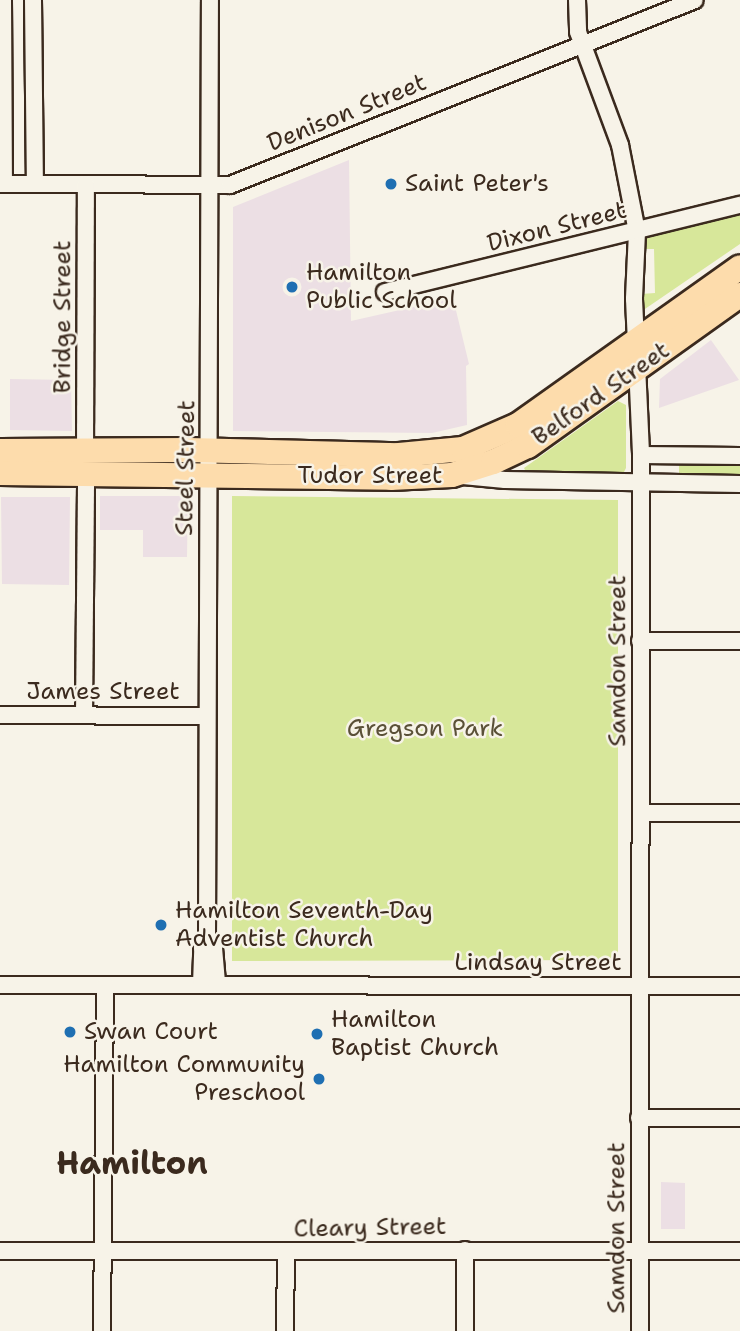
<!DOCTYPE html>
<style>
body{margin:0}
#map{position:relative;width:740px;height:1331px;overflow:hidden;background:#f7f3e8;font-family:"Shantell Sans",sans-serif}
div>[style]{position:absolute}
.built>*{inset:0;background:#ecdfe4}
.green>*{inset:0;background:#d7e79a}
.roads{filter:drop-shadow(2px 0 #3b2a1e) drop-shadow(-2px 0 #3b2a1e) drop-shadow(0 2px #3b2a1e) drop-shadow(0 -2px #3b2a1e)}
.minor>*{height:16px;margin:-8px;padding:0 8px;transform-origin:8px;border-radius:8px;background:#f7f3e8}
.primary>*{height:24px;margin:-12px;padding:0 12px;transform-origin:12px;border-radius:12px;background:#fddcac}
.dots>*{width:19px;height:19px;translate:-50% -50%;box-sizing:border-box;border:4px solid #f7f3e8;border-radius:50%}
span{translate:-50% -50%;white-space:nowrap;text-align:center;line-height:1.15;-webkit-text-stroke:5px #f7f3e8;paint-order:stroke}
.street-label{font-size:24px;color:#3b2a1e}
.poi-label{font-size:24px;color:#3b2a1e}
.left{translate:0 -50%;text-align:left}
.right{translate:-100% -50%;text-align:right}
.park-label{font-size:24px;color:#5a5037}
.district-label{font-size:32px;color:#3b2a1e;font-weight:700}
</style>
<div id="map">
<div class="built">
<div style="clip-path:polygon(349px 160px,351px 321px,453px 298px,469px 364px,466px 366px,467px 425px,432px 433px,233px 431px,233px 207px)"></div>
<div style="clip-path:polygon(711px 340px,739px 380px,659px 408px,660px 379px)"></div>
<div style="clip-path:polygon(10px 379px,71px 380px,72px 431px,10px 430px)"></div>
<div style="clip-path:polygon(100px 496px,188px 496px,187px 557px,143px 557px,143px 530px,100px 530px)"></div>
<div style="clip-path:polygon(1px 497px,70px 497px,69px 585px,2px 584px)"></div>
<div style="clip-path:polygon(661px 1182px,685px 1183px,685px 1229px,661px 1229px)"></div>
</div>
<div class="green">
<div style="clip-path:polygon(740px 215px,740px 244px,642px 311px,641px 294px,655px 293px,654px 249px,641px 249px,648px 235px)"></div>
<div style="clip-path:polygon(618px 401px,626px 405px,626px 468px,623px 474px,616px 476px,527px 474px,524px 468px)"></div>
<div style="clip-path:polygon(679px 464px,740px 465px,740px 477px,679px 476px)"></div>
<div style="clip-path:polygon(232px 496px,618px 500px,618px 960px,232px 961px)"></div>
</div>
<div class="roads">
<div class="minor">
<div style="left:3px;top:0;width:184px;rotate:89.7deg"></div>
<div style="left:33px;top:0;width:184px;rotate:89.4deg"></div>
<div style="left:577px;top:0;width:32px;rotate:88deg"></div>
<div style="left:578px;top:32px;width:121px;rotate:69.6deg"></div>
<div style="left:620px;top:145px;width:89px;rotate:78.9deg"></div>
<div style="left:637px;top:232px;width:67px;rotate:92.6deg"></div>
<div style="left:634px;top:299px;width:156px;rotate:87.4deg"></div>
<div style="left:641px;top:455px;width:876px;rotate:90.07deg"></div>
<div style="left:0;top:184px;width:230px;rotate:0.2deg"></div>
<div style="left:230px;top:185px;width:500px;rotate:-21.7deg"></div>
<div style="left:385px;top:292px;width:366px;rotate:-13.8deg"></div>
<div style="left:85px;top:450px;width:266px;rotate:-89.8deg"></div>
<div style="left:641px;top:455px;width:99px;rotate:0.6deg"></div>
<div style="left:463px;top:476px;width:42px;rotate:5.4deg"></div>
<div style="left:505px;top:480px;width:235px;rotate:1deg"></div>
<div style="left:640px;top:641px;width:100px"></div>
<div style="left:0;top:715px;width:207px;rotate:0.3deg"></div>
<div style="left:84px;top:715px;width:242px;rotate:-89.5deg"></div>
<div style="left:641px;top:813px;width:99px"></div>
<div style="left:207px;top:937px;width:13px;rotate:58deg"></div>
<div style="left:214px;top:948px;width:37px;rotate:85deg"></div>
<div style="left:0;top:985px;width:740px;rotate:0.08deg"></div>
<div style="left:201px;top:985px;width:37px;rotate:-88deg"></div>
<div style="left:202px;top:948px;width:12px;rotate:-66deg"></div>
<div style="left:207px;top:937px;width:937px;rotate:-89.82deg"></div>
<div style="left:639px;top:1118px;width:101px"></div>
<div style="left:0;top:1251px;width:740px"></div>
<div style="left:102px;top:1331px;width:346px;rotate:-89.5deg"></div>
<div style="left:285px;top:1331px;width:80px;rotate:-89.3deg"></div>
<div style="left:465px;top:1331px;width:81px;rotate:-90deg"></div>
</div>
<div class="primary">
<div style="left:0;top:451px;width:189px;rotate:-0.3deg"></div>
<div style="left:189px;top:450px;width:210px;rotate:1.4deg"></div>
<div style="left:399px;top:455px;width:64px;rotate:-5.4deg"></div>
<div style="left:463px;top:449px;width:60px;rotate:-23.6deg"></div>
<div style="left:518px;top:425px;width:272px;rotate:-35.4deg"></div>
<div style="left:0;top:473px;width:391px;rotate:0.7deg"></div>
<div style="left:391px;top:478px;width:61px;rotate:-2.8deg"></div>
<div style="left:452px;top:475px;width:43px;rotate:-17.6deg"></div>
<div style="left:493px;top:462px;width:38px;rotate:-25deg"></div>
<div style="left:528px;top:446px;width:260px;rotate:-35.5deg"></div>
</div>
</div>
<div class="dots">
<div style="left:391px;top:184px;background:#1f6fb2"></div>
<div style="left:292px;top:287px;background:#1f6fb2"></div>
<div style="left:161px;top:925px;background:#1f6fb2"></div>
<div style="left:70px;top:1032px;background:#1f6fb2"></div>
<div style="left:317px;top:1034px;background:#1f6fb2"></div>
<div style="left:319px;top:1079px;background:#1f6fb2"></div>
</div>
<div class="street-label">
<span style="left:347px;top:113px;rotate:-22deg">Denison Street</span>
<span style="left:557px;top:227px;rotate:-14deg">Dixon Street</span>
<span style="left:63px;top:317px;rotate:-90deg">Bridge Street</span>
<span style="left:601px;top:394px;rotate:-35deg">Belford Street</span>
<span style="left:186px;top:468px;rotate:-89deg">Steel Street</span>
<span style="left:370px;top:476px">Tudor Street</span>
<span style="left:618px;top:661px;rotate:-90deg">Samdon Street</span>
<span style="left:103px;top:692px">James Street</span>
<span style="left:538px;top:963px">Lindsay Street</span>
<span style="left:370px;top:1228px;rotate:-1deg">Cleary Street</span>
<span style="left:617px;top:1228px;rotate:-90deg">Samdon Street</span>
</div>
<div class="poi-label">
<span class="left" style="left:405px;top:184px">Saint Peter's</span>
<span class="left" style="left:306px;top:287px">Hamilton<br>Public School</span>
<span class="left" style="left:175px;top:925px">Hamilton Seventh-Day<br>Adventist Church</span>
<span class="left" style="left:331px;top:1034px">Hamilton<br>Baptist Church</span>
<span class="left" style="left:84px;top:1032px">Swan Court</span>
<span class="right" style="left:305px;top:1079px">Hamilton Community<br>Preschool</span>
</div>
<div class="park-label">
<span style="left:425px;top:729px">Gregson Park</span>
</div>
<div class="district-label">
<span style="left:132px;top:1163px">Hamilton</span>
</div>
</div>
